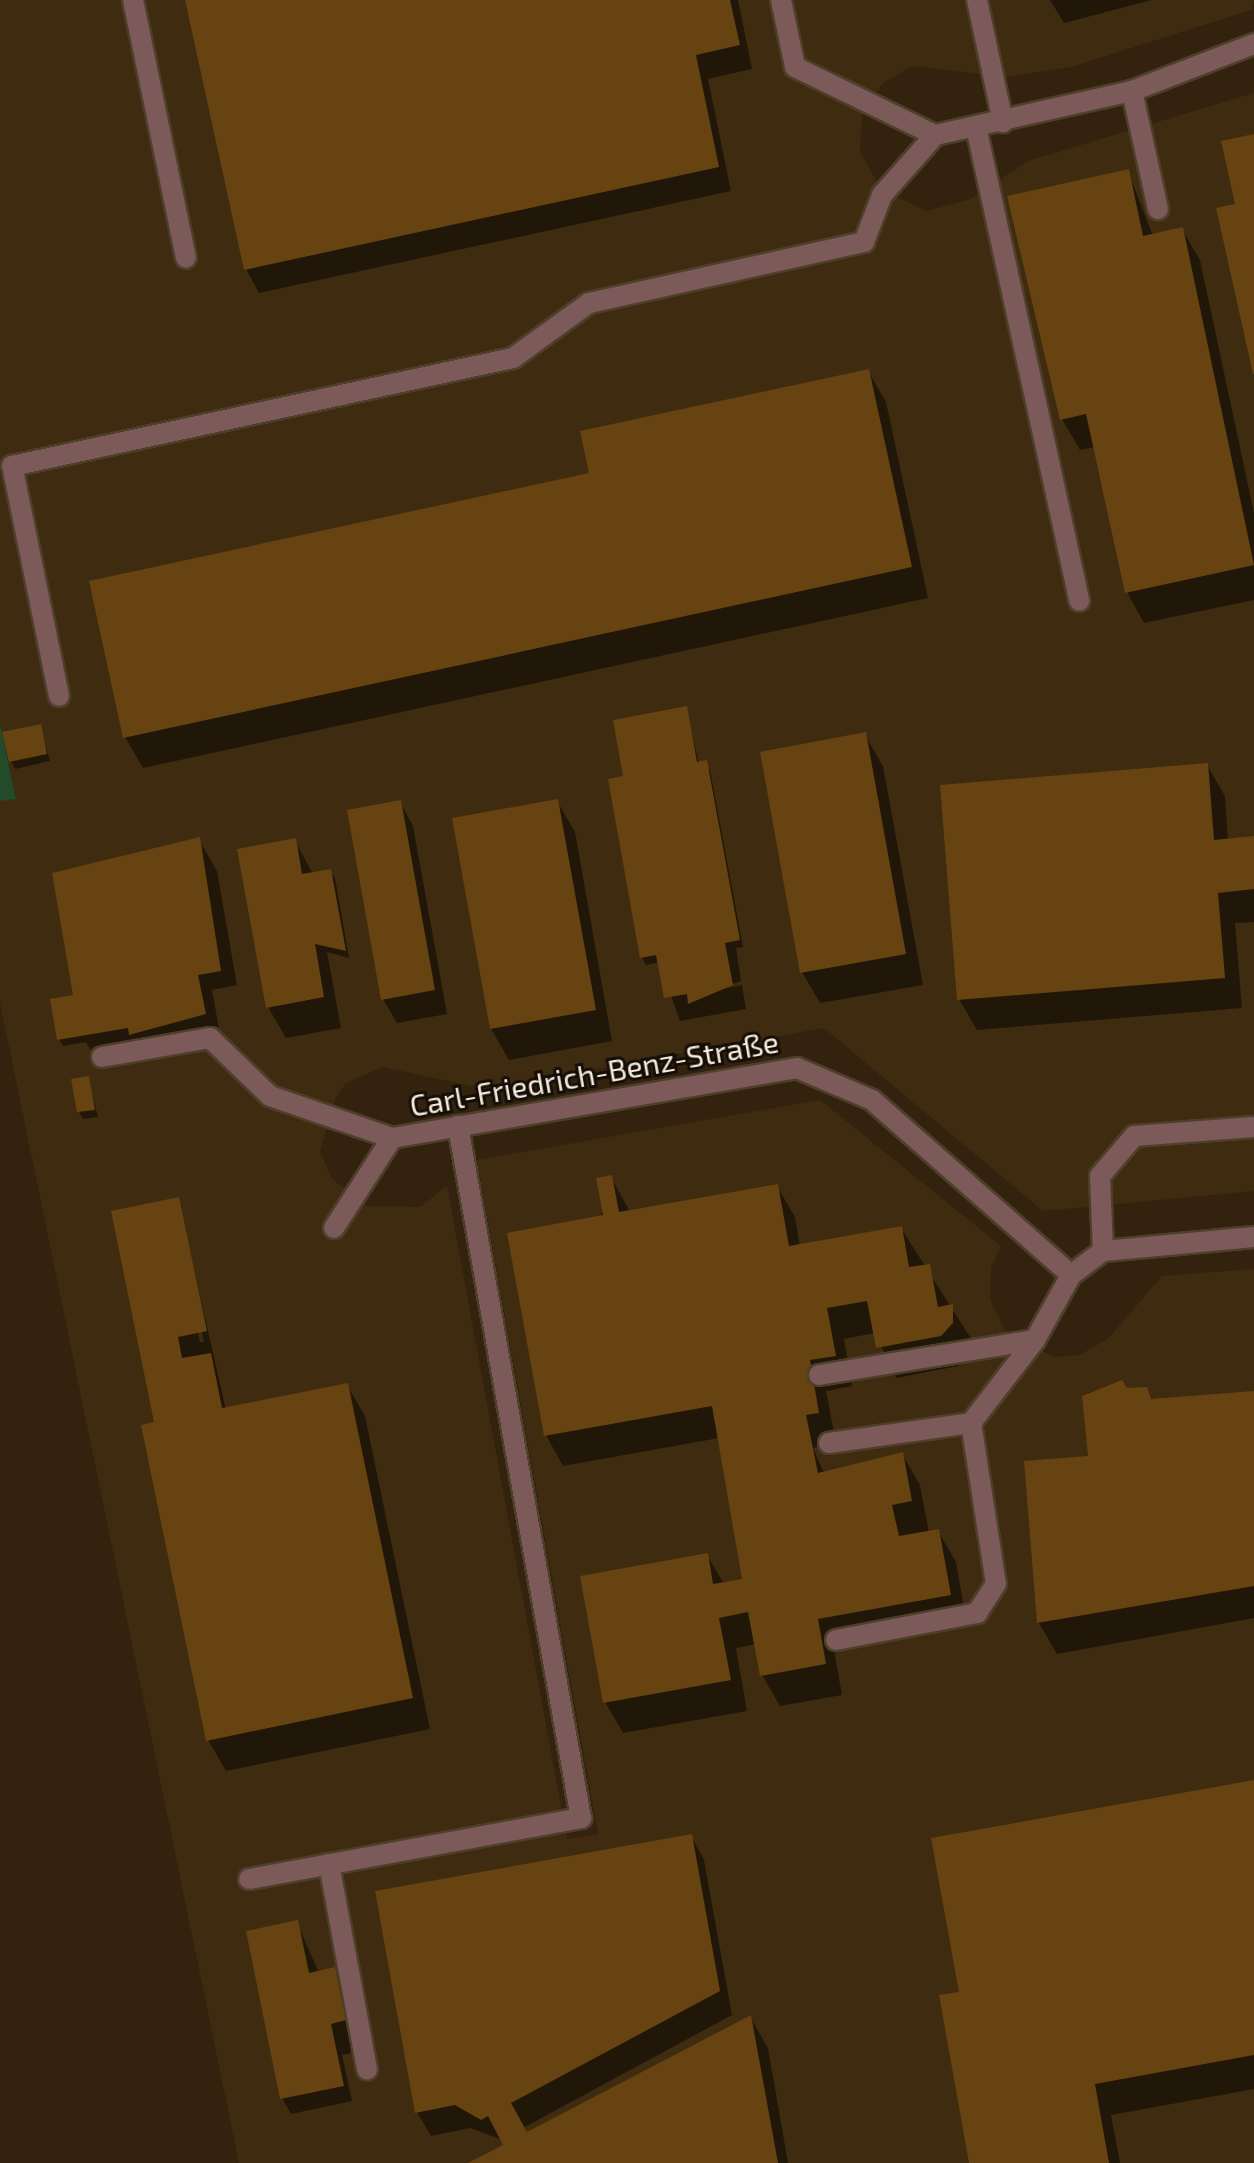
<!DOCTYPE html>
<meta charset="utf-8">
<style>
body{margin:0}
#map{position:relative;width:1254px;height:2163px;overflow:hidden;background:#33230e;font-family:"Exo 2",sans-serif}
div>[style]{position:absolute}
.built>*{inset:0;background:#3f2b0f}
.green>*{inset:0;background:#224c29}
.shadow>*{inset:0;background:#0007}
.building>*{inset:0;background:#674311}
.roads{filter:drop-shadow(2px 0 #4e3f2b) drop-shadow(-2px 0 #4e3f2b) drop-shadow(0 2px #4e3f2b) drop-shadow(0 -2px #4e3f2b)}
.minor>*{height:20px;margin:-10px;padding:0 10px;transform-origin:10px;border-radius:10px;background:#7c5a5a}
span{translate:-50% -50%;white-space:nowrap;text-align:center;line-height:1.15;-webkit-text-stroke:6px #150e06;paint-order:stroke}
.street-label{font-size:30px;color:#f6ebde}
</style>
<div id="map">
<div class="built">
<div style="clip-path:polygon(0 0,1254px 0,1251px 10px,1071px 67px,1007px 77px,913px 66px,883px 83px,862px 114px,860px 152px,881px 189px,926px 211px,968px 200px,1028px 161px,1254px 93px,1254px 1191px,1043px 1211px,824px 1028px,484px 1089px,383px 1067px,346px 1083px,336px 1097px,320px 1151px,332px 1179px,367px 1206px,420px 1207px,447px 1186px,567px 1839px,598px 1834px,477px 1160px,820px 1100px,1001px 1246px,991px 1267px,990px 1299px,1005px 1331px,1054px 1357px,1079px 1355px,1108px 1339px,1162px 1276px,1254px 1269px,1254px 2163px,239px 2163px,0 1003px,0 801px,16px 798px,0 723px)"></div>
</div>
<div class="green">
<div style="clip-path:polygon(0 723px,16px 799px,0 801px)"></div>
</div>
<div class="shadow">
<div style="clip-path:polygon(187px 0,738px 0,752px 69px,708px 79px,731px 191px,259px 293px,246px 269px)"></div>
<div style="clip-path:polygon(1050px 0,1152px 0,1064px 23px)"></div>
<div style="clip-path:polygon(1128px 171px,1153px 236px,1182px 229px,1200px 260px,1254px 513px,1254px 600px,1144px 623px,1127px 592px,1095px 447px,1080px 450px,1062px 419px)"></div>
<div style="clip-path:polygon(868px 371px,886px 402px,928px 598px,143px 768px,125px 737px,592px 474px)"></div>
<div style="clip-path:polygon(686px 709px,699px 764px,710px 770px,743px 947px,736px 948px,741px 981px,708px 992px,742px 985px,746px 1009px,680px 1021px,659px 962px,646px 965px,642px 957px,626px 777px)"></div>
<div style="clip-path:polygon(40px 726px,50px 761px,15px 769px,11px 761px)"></div>
<div style="clip-path:polygon(865px 735px,883px 766px,923px 985px,820px 1003px,802px 972px)"></div>
<div style="clip-path:polygon(1207px 765px,1225px 796px,1228px 840px,1254px 838px,1254px 922px,1235px 923px,1242px 1008px,977px 1030px,959px 999px)"></div>
<div style="clip-path:polygon(557px 801px,575px 832px,612px 1041px,509px 1060px,491px 1029px)"></div>
<div style="clip-path:polygon(400px 802px,413px 826px,447px 1014px,397px 1023px,383px 999px)"></div>
<div style="clip-path:polygon(199px 840px,217px 871px,237px 985px,212px 990px,222px 1045px,100px 1067px,86px 1042px,63px 1046px,59px 1039px,72px 997px)"></div>
<div style="clip-path:polygon(295px 841px,313px 874px,330px 871px,335px 878px,349px 958px,327px 952px,341px 1028px,286px 1038px,268px 1007px)"></div>
<div style="clip-path:polygon(88px 1078px,98px 1117px,83px 1119px,79px 1112px)"></div>
<div style="clip-path:polygon(611px 1177px,630px 1212px,777px 1186px,795px 1217px,800px 1247px,901px 1228px,970px 1337px,970px 1355px,958px 1366px,896px 1378px,875px 1333px,844px 1339px,852px 1386px,826px 1391px,836px 1443px,813px 1448px,824px 1473px,902px 1454px,920px 1485px,929px 1533px,938px 1531px,956px 1562px,967px 1626px,834px 1650px,842px 1695px,780px 1706px,762px 1675px,756px 1644px,736px 1648px,747px 1711px,623px 1733px,605px 1702px,707px 1555px,724px 1584px,745px 1580px,719px 1438px,563px 1466px,546px 1435px)"></div>
<div style="clip-path:polygon(evenodd,178px 1199px,226px 1410px,347px 1385px,365px 1416px,430px 1729px,226px 1771px,208px 1740px,156px 1424px,178px 1199px,177px 1231px,181px 1231px,204px 1342px,200px 1342px,177px 1231px)"></div>
<div style="clip-path:polygon(1121px 1383px,1126px 1390px,1145px 1389px,1152px 1401px,1254px 1393px,1254px 1618px,1057px 1654px,1039px 1623px,1026px 1463px,1090px 1457px,1088px 1393px)"></div>
<div style="clip-path:polygon(1254px 1786px,1254px 2089px,1111px 2115px,1120px 2163px,971px 2163px,961px 1993px)"></div>
<div style="clip-path:polygon(691px 1836px,704px 1860px,732px 2015px,523px 2128px,527px 2134px,750px 2017px,768px 2048px,788px 2163px,472px 2163px,506px 2146px,503px 2140px,470px 2128px,431px 2136px,417px 2112px)"></div>
<div style="clip-path:polygon(297px 1923px,319px 1973px,334px 1970px,352px 2001px,362px 2051px,342px 2055px,352px 2101px,291px 2114px,282px 2098px)"></div>
</div>
<div class="building">
<div style="clip-path:polygon(185px 0,730px 0,740px 45px,696px 55px,719px 167px,244px 270px)"></div>
<div style="clip-path:polygon(1254px 134px,1254px 374px,1253px 374px,1216px 208px,1235px 204px,1221px 141px)"></div>
<div style="clip-path:polygon(1129px 169px,1143px 236px,1183px 227px,1254px 565px,1125px 593px,1086px 414px,1060px 420px,1007px 196px)"></div>
<div style="clip-path:polygon(869px 369px,912px 567px,123px 738px,89px 581px,589px 473px,580px 431px)"></div>
<div style="clip-path:polygon(687px 706px,697px 762px,707px 760px,740px 940px,725px 943px,733px 985px,688px 1004px,687px 994px,664px 998px,656px 955px,640px 958px,608px 779px,623px 776px,613px 720px)"></div>
<div style="clip-path:polygon(41px 724px,47px 754px,9px 762px,2px 732px)"></div>
<div style="clip-path:polygon(866px 732px,906px 954px,800px 973px,760px 752px)"></div>
<div style="clip-path:polygon(1208px 763px,1214px 840px,1254px 836px,1254px 889px,1218px 893px,1225px 978px,957px 1000px,940px 785px)"></div>
<div style="clip-path:polygon(558px 799px,596px 1010px,490px 1029px,452px 818px)"></div>
<div style="clip-path:polygon(401px 800px,435px 990px,381px 1000px,347px 810px)"></div>
<div style="clip-path:polygon(200px 837px,221px 971px,198px 975px,206px 1014px,129px 1035px,128px 1028px,57px 1040px,50px 999px,73px 995px,52px 873px)"></div>
<div style="clip-path:polygon(296px 838px,302px 874px,331px 869px,346px 951px,315px 944px,324px 997px,266px 1008px,237px 849px)"></div>
<div style="clip-path:polygon(89px 1076px,95px 1110px,77px 1112px,71px 1079px)"></div>
<div style="clip-path:polygon(612px 1175px,619px 1212px,778px 1184px,789px 1246px,902px 1226px,909px 1267px,930px 1264px,938px 1307px,953px 1304px,953px 1323px,941px 1336px,876px 1348px,867px 1301px,827px 1308px,836px 1356px,810px 1360px,819px 1413px,806px 1415px,818px 1473px,903px 1452px,912px 1501px,892px 1505px,899px 1536px,939px 1529px,951px 1595px,818px 1619px,826px 1664px,760px 1676px,748px 1612px,719px 1618px,731px 1680px,603px 1703px,580px 1576px,708px 1553px,713px 1584px,742px 1579px,712px 1406px,544px 1436px,507px 1233px,603px 1215px,596px 1178px)"></div>
<div style="clip-path:polygon(179px 1197px,207px 1331px,178px 1337px,182px 1358px,211px 1353px,222px 1408px,348px 1383px,413px 1698px,206px 1741px,141px 1425px,154px 1422px,111px 1211px)"></div>
<div style="clip-path:polygon(1122px 1380px,1127px 1388px,1147px 1387px,1151px 1399px,1254px 1391px,1254px 1586px,1037px 1623px,1024px 1461px,1088px 1456px,1082px 1396px)"></div>
<div style="clip-path:polygon(1254px 1780px,1254px 2055px,1095px 2084px,1109px 2163px,969px 2163px,939px 1995px,959px 1992px,931px 1838px)"></div>
<div style="clip-path:polygon(692px 1834px,720px 1991px,511px 2103px,527px 2132px,751px 2015px,778px 2163px,468px 2163px,503px 2145px,488px 2116px,481px 2120px,455px 2105px,415px 2113px,375px 1891px)"></div>
<div style="clip-path:polygon(298px 1920px,309px 1973px,335px 1967px,346px 2020px,331px 2024px,344px 2086px,280px 2099px,246px 1931px)"></div>
</div>
<div class="roads">
<div class="minor">
<div style="left:133px;top:0;width:263px;rotate:78.4deg"></div>
<div style="left:781px;top:0;width:68px;rotate:78.2deg"></div>
<div style="left:795px;top:67px;width:156px;rotate:25.9deg"></div>
<div style="left:977px;top:0;width:125px;rotate:78deg"></div>
<div style="left:1132px;top:91px;width:121px;rotate:77.6deg"></div>
<div style="left:976px;top:127px;width:485px;rotate:77.7deg"></div>
<div style="left:935px;top:135px;width:202px;rotate:-12.6deg"></div>
<div style="left:1132px;top:91px;width:131px;rotate:-21.1deg"></div>
<div style="left:59px;top:696px;width:235px;rotate:-101.5deg"></div>
<div style="left:12px;top:466px;width:513px;rotate:-12.17deg"></div>
<div style="left:513px;top:358px;width:94px;rotate:-35.9deg"></div>
<div style="left:589px;top:303px;width:282px;rotate:-12.5deg"></div>
<div style="left:864px;top:242px;width:50px;rotate:-69deg"></div>
<div style="left:882px;top:195px;width:80px;rotate:-48.5deg"></div>
<div style="left:102px;top:1057px;width:110px;rotate:-10deg"></div>
<div style="left:210px;top:1038px;width:83px;rotate:44deg"></div>
<div style="left:270px;top:1096px;width:129px;rotate:19deg"></div>
<div style="left:392px;top:1138px;width:411px;rotate:-9.8deg"></div>
<div style="left:797px;top:1068px;width:82px;rotate:23.1deg"></div>
<div style="left:872px;top:1100px;width:265px;rotate:41.3deg"></div>
<div style="left:334px;top:1228px;width:107px;rotate:-57.2deg"></div>
<div style="left:1103px;top:1251px;width:75px;rotate:-92.3deg"></div>
<div style="left:1100px;top:1176px;width:52px;rotate:-49.6deg"></div>
<div style="left:1134px;top:1136px;width:120px;rotate:-4.3deg"></div>
<div style="left:819px;top:1375px;width:219px;rotate:-9.2deg"></div>
<div style="left:829px;top:1443px;width:143px;rotate:-8deg"></div>
<div style="left:836px;top:1640px;width:144px;rotate:-10.8deg"></div>
<div style="left:977px;top:1613px;width:35px;rotate:-57deg"></div>
<div style="left:996px;top:1584px;width:163px;rotate:-98.8deg"></div>
<div style="left:971px;top:1423px;width:105px;rotate:-52.4deg"></div>
<div style="left:1035px;top:1340px;width:74px;rotate:-61deg"></div>
<div style="left:1071px;top:1275px;width:40px;rotate:-37deg"></div>
<div style="left:1103px;top:1251px;width:152px;rotate:-5.3deg"></div>
<div style="left:329px;top:1864px;width:209px;rotate:79.5deg"></div>
<div style="left:249px;top:1879px;width:338px;rotate:-10.4deg"></div>
<div style="left:581px;top:1818px;width:703px;rotate:-100.08deg"></div>
</div>
</div>
<div class="street-label">
<span style="left:594px;top:1073px;rotate:-10deg">Carl-Friedrich-Benz-Straße</span>
</div>
</div>
